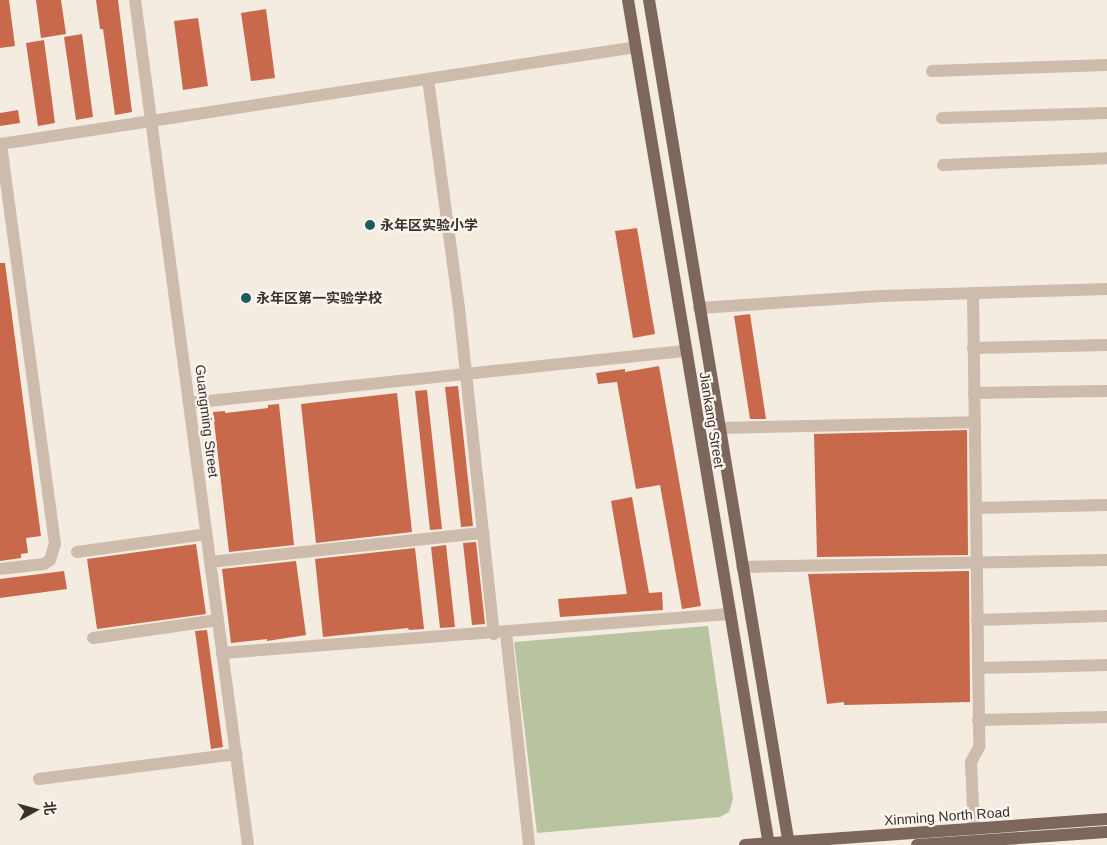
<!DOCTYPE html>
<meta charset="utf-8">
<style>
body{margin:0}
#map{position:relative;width:1107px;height:845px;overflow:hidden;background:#f4ebe1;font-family:Helvetica,"Noto Sans SC",sans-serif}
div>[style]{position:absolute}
.green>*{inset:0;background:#b8c4a0}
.building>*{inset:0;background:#c8694b}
.minor>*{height:12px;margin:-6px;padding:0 6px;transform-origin:6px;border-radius:6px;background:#cdbbac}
.major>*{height:12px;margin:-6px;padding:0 6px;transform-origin:6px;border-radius:6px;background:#7d675c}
.dots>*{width:14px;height:14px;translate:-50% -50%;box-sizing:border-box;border:2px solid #fbf5ee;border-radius:50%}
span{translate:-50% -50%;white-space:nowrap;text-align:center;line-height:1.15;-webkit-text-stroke:4.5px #fbf5ee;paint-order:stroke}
.poi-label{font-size:14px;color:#3b302b;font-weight:700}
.left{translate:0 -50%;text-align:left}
.street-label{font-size:14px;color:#3b302b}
.north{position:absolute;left:10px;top:785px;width:50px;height:50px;-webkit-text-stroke:4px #fbf5ee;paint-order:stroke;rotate:83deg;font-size:14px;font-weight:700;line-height:20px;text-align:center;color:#3b302b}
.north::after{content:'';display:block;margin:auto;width:18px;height:22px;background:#3b302b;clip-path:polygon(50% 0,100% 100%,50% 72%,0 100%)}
</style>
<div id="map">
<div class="green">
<div style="clip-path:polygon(708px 626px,733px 799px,729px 812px,720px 817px,537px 833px,514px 642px)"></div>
</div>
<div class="building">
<div style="clip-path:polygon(0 0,9px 0,15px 46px,0 48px)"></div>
<div style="clip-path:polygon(36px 0,61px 0,66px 34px,41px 38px)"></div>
<div style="clip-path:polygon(96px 0,118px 0,132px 112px,115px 115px,103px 29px,100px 29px)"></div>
<div style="clip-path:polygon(266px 9px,275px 78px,251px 81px,241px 13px)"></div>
<div style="clip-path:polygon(198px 18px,208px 86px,183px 90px,174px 21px)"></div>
<div style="clip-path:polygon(82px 34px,93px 117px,76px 120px,64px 37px)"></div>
<div style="clip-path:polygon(44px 40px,55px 123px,38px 126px,26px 43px)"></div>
<div style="clip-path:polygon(18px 110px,20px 123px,0 126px,0 113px)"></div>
<div style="clip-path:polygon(637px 228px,655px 334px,633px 338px,615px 231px)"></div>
<div style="clip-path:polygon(0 263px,5px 263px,41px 536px,26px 538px,28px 553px,21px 554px,21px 558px,0 561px)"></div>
<div style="clip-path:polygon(750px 314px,766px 419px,750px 419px,734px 316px)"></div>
<div style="clip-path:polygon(659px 366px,701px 606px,682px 609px,660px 485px,636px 489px,617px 382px,598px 384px,596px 373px,625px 369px,625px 372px)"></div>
<div style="clip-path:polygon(458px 386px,473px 526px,461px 527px,445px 387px)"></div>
<div style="clip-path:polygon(427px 390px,442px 529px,430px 530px,415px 391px)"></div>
<div style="clip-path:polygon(397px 393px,412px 532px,316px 543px,301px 404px)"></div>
<div style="clip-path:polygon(279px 404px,294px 545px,229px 552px,213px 412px,225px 411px,225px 413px,268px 408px,268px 405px)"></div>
<div style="clip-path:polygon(967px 430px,968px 555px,817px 557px,814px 434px)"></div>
<div style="clip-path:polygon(632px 497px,649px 593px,662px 592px,663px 610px,560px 617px,558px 599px,627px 594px,611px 501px)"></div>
<div style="clip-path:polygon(476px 542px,485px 624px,472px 625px,463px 543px)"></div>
<div style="clip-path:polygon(196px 544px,206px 614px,97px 629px,87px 559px)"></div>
<div style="clip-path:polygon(446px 545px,455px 627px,440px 628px,431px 547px)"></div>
<div style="clip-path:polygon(415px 548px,424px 629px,409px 630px,408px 628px,323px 637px,315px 559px)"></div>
<div style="clip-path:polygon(296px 561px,306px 635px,267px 641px,267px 639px,231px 643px,222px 569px)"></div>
<div style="clip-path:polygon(64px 571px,67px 589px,0 598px,0 579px)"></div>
<div style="clip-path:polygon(969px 571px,970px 702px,844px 705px,844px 702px,827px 704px,808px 574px)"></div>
<div style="clip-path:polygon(207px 630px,223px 747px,211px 749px,195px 631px)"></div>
</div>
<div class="minor">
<div style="left:135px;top:0;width:853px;rotate:82.38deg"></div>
<div style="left:932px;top:71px;width:175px;rotate:-2deg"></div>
<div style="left:428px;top:79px;width:231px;rotate:82.3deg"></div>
<div style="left:459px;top:308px;width:328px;rotate:83.9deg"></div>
<div style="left:942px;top:118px;width:165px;rotate:-1.7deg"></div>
<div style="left:0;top:144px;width:643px;rotate:-8.67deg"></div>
<div style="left:943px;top:165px;width:164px;rotate:-2.4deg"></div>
<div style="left:973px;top:293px;width:454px;rotate:89.2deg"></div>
<div style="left:979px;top:747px;width:17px;rotate:118deg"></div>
<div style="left:971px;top:762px;width:67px;rotate:87.4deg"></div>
<div style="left:699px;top:308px;width:182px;rotate:-3.8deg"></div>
<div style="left:881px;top:296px;width:226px;rotate:-1.8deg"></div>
<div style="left:973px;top:348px;width:134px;rotate:-1.3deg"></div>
<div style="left:974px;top:393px;width:133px;rotate:-0.9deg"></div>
<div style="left:189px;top:403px;width:500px;rotate:-6deg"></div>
<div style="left:719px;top:428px;width:255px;rotate:-1.3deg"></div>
<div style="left:976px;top:508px;width:131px;rotate:-1.3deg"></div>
<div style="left:77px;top:552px;width:130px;rotate:-7.9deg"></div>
<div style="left:210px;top:562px;width:275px;rotate:-6.1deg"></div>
<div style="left:742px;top:567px;width:365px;rotate:-1.1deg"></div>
<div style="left:0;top:569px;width:44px;rotate:-6.5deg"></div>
<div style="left:44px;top:564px;width:7px;rotate:-34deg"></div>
<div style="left:50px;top:560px;width:17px;rotate:-73deg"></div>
<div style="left:55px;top:544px;width:404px;rotate:-97.7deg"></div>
<div style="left:977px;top:620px;width:130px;rotate:-1.8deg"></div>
<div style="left:506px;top:633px;width:213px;rotate:83.8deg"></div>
<div style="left:93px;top:638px;width:126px;rotate:-8.2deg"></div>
<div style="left:222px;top:653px;width:508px;rotate:-4.4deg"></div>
<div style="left:978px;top:668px;width:129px;rotate:-1.3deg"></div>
<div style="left:978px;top:720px;width:129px;rotate:-1.3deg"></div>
<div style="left:39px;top:779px;width:199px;rotate:-7.2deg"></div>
</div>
<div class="major">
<div style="left:628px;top:0;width:857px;rotate:80.53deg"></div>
<div style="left:649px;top:0;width:857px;rotate:80.59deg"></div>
<div style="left:745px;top:845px;width:363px;rotate:-4.1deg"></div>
<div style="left:917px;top:845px;width:190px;rotate:-3.9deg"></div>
</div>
<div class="dots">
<div style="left:370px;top:225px;background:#1f5a5e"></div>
<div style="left:246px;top:298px;background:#1f5a5e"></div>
</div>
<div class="poi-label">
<span class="left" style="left:380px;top:225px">永年区实验小学</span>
<span class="left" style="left:256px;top:298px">永年区第一实验学校</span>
</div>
<div class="street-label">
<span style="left:712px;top:420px;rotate:81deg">Jiankang Street</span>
<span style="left:207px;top:421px;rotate:83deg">Guangming Street</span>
<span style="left:947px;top:816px;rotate:-4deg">Xinming North Road</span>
</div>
<div class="north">北</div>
</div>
